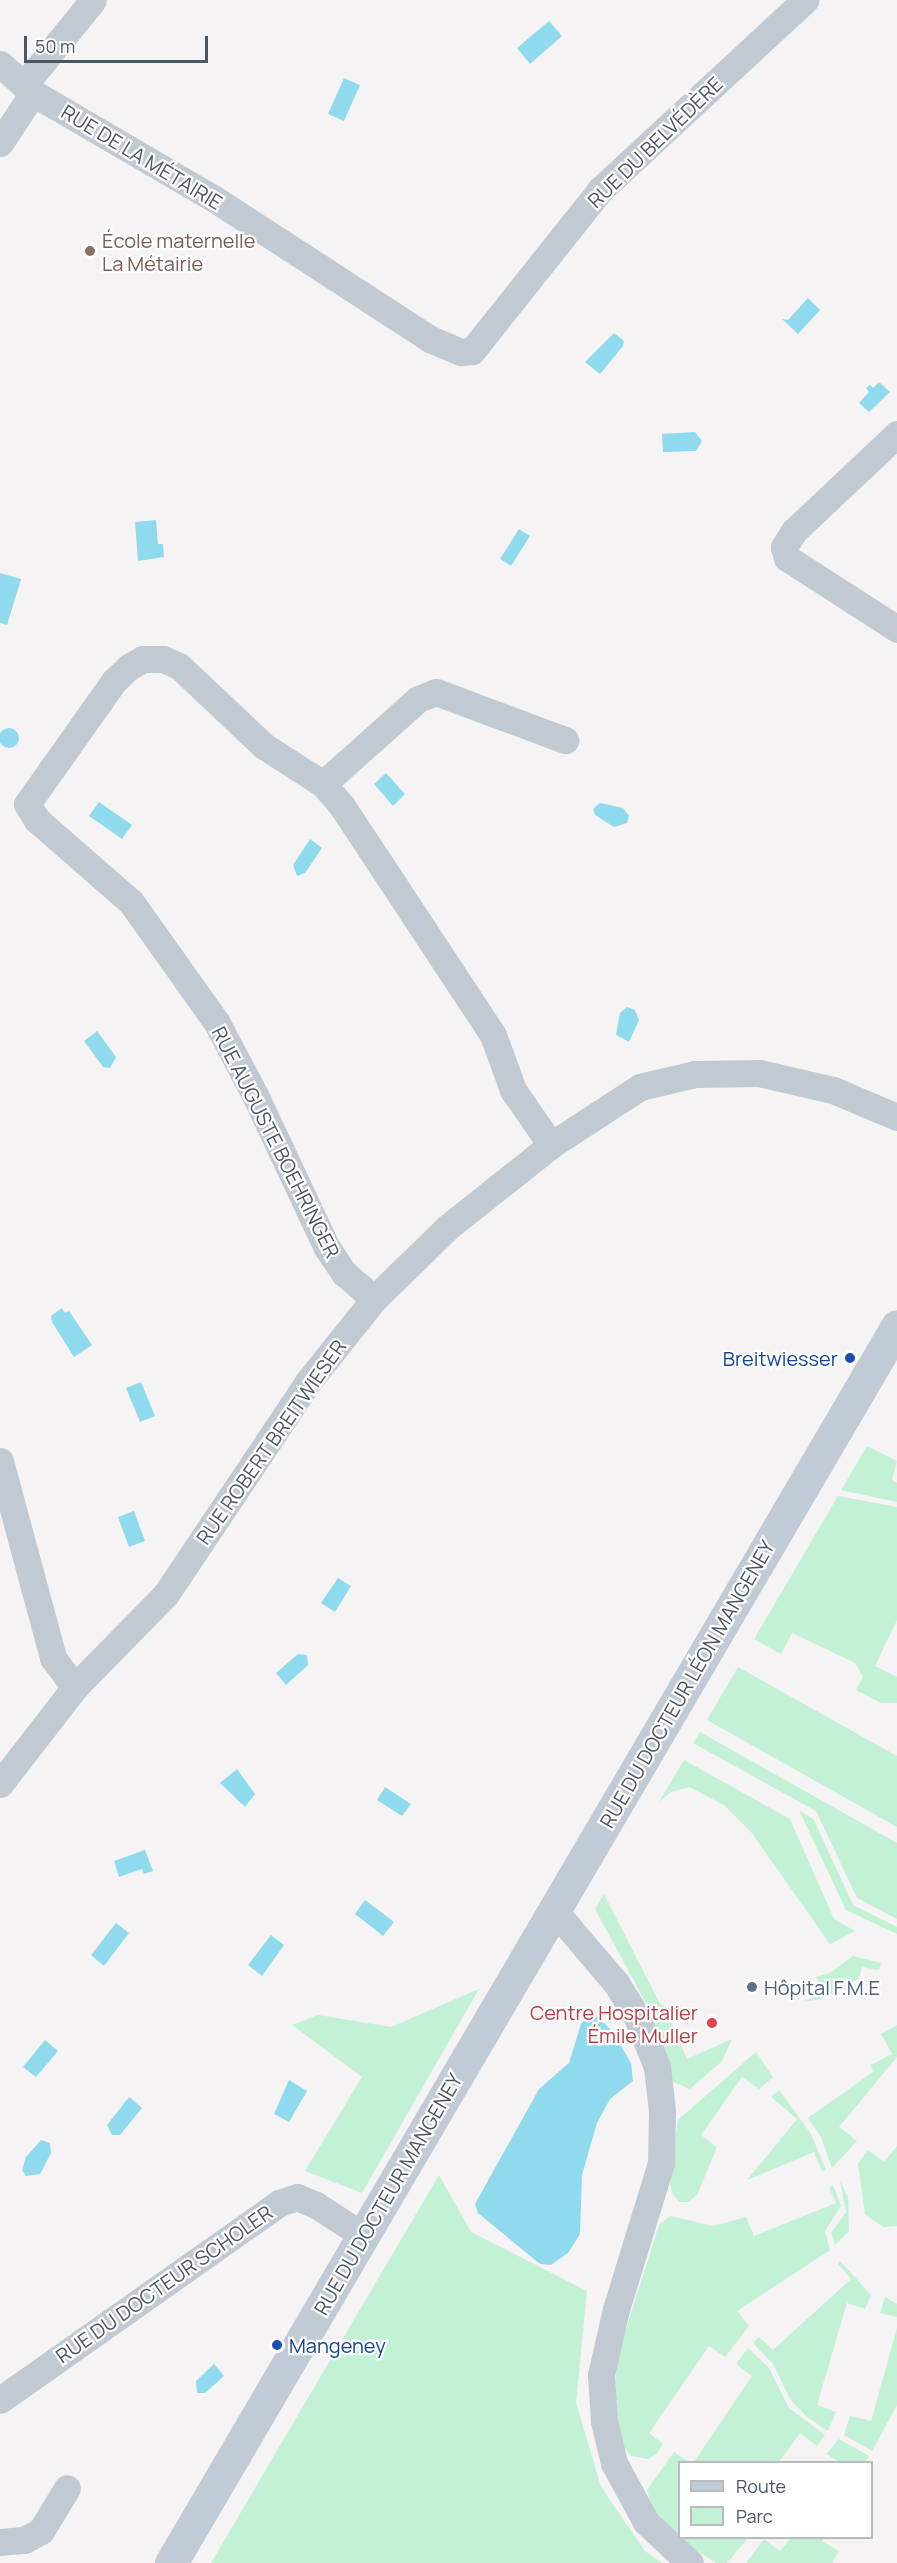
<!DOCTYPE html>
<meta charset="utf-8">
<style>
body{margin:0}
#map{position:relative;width:897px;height:2563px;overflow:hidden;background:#f5f3f3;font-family:Manrope,sans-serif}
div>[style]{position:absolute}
.green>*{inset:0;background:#c3f1d5}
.water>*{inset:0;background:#90daee}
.round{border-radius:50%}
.street>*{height:27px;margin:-13.5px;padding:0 13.5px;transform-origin:13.5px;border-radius:13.5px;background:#c1cad2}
.secondary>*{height:33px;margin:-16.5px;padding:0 16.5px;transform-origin:16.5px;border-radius:16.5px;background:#c1cbd6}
.dots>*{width:16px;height:16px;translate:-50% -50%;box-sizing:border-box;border:3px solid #fff;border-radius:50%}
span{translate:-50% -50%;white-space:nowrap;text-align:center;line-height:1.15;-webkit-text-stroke:4.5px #fff;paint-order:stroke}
.street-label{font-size:20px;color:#4a5661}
.education-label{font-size:20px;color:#785e54}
.left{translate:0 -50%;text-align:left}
.transit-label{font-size:20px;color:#164399}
.right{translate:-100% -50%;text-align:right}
.service-label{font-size:20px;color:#4e5e75}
.health-label{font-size:20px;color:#be3a42}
.legend{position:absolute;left:678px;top:2461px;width:195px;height:78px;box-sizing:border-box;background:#fff;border:2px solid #b7bbc0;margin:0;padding:8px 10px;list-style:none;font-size:18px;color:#4a5661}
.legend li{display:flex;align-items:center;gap:12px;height:30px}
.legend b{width:30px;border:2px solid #b7bbc0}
.scale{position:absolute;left:24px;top:36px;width:184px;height:27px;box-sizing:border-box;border:3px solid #4a5661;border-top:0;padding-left:8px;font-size:18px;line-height:21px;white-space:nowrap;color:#4a5661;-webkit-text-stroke:4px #fff;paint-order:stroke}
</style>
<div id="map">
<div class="green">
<div style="clip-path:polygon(867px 1446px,897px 1461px,892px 1480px,897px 1483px,897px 1502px,841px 1490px)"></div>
<div style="clip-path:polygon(838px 1496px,897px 1507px,897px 1620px,875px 1666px,897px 1677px,897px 1703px,881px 1703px,856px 1690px,863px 1677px,855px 1663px,792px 1633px,781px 1654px,754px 1639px)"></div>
<div style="clip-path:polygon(738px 1667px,897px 1756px,897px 1827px,707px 1720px)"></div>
<div style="clip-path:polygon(700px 1732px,897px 1843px,897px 1919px,857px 1898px,816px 1811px,693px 1743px)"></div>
<div style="clip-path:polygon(684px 1760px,790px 1819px,834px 1919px,855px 1931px,830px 1944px,751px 1832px,724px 1805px,689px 1787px,671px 1792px,659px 1802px)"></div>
<div style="clip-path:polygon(799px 1810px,814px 1820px,853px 1905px,897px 1927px,897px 1934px,846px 1910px)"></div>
<div style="clip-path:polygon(604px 1894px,659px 2002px,665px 2007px,687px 2059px,732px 2039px,722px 2061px,690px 2089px,673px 2082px,647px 2005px,595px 1909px)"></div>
<div style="clip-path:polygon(853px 1956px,881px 1963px,879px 1970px,862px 1967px,859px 1978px,822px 1999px,803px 2002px,823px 1992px,816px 1977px,830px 1973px)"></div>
<div style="clip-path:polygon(479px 1989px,362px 2193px,305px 2171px,362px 2077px,292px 2025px,318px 2015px,391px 2027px)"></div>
<div style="clip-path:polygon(897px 2025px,897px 2057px,839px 2127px,857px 2141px,832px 2168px,821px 2137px,808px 2118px,873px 2072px,871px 2065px,892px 2054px,881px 2034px)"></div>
<div style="clip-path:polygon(756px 2052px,773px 2077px,759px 2089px,742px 2077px,701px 2135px,717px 2147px,697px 2195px,688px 2202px,680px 2202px,673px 2195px,670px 2183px,678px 2120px)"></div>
<div style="clip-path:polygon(779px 2090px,811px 2134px,826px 2170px,822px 2171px,814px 2152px,747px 2180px,797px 2119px,771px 2097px)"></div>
<div style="clip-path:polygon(897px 2146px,897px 2226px,883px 2227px,865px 2214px,858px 2164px,868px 2150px,884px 2162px)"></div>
<div style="clip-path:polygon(439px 2175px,471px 2232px,587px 2291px,576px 2403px,601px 2487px,645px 2551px,662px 2563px,211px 2563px)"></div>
<div style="clip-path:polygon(840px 2181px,848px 2197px,849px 2231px,835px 2245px,831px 2233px,846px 2212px)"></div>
<div style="clip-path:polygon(833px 2185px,841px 2206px,825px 2231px,830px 2250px,737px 2311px,749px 2326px,725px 2357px,709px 2346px,649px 2433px,663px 2444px,657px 2454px,648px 2459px,631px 2456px,623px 2446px,615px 2407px,616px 2373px,622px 2342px,659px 2225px,670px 2216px,713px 2226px,746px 2217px,754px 2236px,836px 2203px,829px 2188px)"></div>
<div style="clip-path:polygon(840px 2261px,871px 2295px,865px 2309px,847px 2303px,817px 2405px,836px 2412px,828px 2431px,807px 2417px,790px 2399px,773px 2364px,753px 2343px,759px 2337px,773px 2350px,851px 2279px,838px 2264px)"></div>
<div style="clip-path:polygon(885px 2297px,897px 2304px,897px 2317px,880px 2313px)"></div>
<div style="clip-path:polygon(897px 2328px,897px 2405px,872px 2451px,844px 2435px,850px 2416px,871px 2421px)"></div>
<div style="clip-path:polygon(748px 2348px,769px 2368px,789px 2408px,825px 2435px,817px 2446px,800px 2433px,779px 2462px,694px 2462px,752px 2376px,736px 2364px)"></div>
<div style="clip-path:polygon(839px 2439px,869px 2456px,865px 2462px,839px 2462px,826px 2454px)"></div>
<div style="clip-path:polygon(674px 2452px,689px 2462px,680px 2462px,680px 2538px,748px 2538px,727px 2563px,716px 2563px,682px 2541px,653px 2510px,647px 2490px)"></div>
<div style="clip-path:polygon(791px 2538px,824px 2538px,822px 2541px,839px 2551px,832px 2563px,746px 2563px,764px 2539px,780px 2551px)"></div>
</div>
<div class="water">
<div style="clip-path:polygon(549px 21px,562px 36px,530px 64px,517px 48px)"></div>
<div style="clip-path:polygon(344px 78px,360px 85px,344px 121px,328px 114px)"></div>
<div style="clip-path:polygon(808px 298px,820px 310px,798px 334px,782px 319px,788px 320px)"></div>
<div style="clip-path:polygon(614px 333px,624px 341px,623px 346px,600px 374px,585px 362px)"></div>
<div style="clip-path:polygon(879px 382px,890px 392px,869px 412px,859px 403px,869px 392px,866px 388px,870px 385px,873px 388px)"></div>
<div style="clip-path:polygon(695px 432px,702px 441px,696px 451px,663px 452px,662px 434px)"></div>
<div style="clip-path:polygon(156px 520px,158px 544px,163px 544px,164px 557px,138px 561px,135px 522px)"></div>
<div style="clip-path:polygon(519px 529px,530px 536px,511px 566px,500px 559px)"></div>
<div style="clip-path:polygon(0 573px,21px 579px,7px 625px,0 623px)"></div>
<div class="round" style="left:-1px;top:728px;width:20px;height:20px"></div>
<div style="clip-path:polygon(386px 773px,405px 794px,393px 806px,374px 784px)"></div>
<div style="clip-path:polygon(99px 802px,132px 825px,122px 839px,89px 816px)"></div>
<div style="clip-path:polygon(600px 803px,623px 808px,629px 816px,627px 823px,614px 827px,595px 815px,593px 809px)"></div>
<div style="clip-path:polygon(310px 839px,322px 848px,305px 873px,297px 876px,293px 865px)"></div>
<div style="clip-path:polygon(627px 1007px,635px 1010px,639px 1020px,629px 1042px,616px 1035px,620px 1013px)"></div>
<div style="clip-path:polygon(97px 1031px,116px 1057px,110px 1068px,103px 1067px,84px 1041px)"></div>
<div style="clip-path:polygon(62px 1308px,65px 1313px,69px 1311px,92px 1345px,74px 1357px,52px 1322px,51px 1316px)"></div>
<div style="clip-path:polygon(141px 1382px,155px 1416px,140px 1422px,126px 1388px)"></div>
<div style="clip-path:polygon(134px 1511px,145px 1541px,129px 1547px,118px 1517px)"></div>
<div style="clip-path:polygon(338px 1578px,351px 1586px,335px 1612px,321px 1603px)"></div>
<div style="clip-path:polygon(298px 1654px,307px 1655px,308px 1665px,286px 1685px,276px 1673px)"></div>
<div style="clip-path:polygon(237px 1769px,255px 1794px,245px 1807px,220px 1783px)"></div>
<div style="clip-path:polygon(385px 1787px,411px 1804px,402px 1816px,377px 1800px)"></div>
<div style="clip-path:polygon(145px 1850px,153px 1871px,144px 1874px,142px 1869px,119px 1877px,114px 1861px)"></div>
<div style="clip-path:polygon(365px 1900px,394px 1922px,383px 1936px,355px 1914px)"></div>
<div style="clip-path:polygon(116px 1923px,129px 1933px,104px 1966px,91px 1955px)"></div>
<div style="clip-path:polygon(271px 1935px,284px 1945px,262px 1976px,248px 1965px)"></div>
<div style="clip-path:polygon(592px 2011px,613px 2032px,631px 2063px,633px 2081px,610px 2099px,597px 2123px,582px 2175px,580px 2234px,568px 2253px,551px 2265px,540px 2264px,478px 2213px,475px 2204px,539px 2089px,569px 2063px,581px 2024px)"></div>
<div style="clip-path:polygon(45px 2040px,58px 2051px,36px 2077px,23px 2067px)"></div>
<div style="clip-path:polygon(289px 2080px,307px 2091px,289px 2122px,274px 2114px)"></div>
<div style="clip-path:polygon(129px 2097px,142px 2108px,120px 2135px,112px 2135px,107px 2125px)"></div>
<div style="clip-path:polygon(41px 2140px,50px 2143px,51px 2153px,40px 2174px,26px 2176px,22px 2170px,26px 2157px)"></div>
<div style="clip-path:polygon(214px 2364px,224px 2376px,205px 2393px,197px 2393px,196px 2381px)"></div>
</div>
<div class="street">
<div style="left:0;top:64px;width:44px;rotate:41.3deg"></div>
<div style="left:33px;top:93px;width:208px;rotate:30.3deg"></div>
<div style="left:213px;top:198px;width:259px;rotate:33deg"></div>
<div style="left:430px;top:339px;width:34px;rotate:23deg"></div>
<div style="left:461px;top:352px;width:11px;rotate:-5deg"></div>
<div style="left:472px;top:351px;width:206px;rotate:-51.5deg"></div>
<div style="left:600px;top:190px;width:280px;rotate:-42.8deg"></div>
<div style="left:24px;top:85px;width:109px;rotate:-50.9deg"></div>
<div style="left:0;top:143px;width:60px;rotate:-56.6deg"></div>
<div style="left:897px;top:434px;width:141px;rotate:136.7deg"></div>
<div style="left:794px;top:531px;width:19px;rotate:122deg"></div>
<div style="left:784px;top:547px;width:11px;rotate:75deg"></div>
<div style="left:787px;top:558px;width:131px;rotate:32.8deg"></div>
<div style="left:323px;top:784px;width:127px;rotate:-41.8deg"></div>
<div style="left:418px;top:699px;width:19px;rotate:-21deg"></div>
<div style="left:436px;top:692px;width:138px;rotate:20.4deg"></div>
<div style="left:374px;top:1299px;width:40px;rotate:-139deg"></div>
<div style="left:344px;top:1273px;width:30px;rotate:-124deg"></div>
<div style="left:327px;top:1248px;width:167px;rotate:-115.2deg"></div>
<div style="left:256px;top:1097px;width:84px;rotate:-117.8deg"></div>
<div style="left:217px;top:1023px;width:148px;rotate:-125.4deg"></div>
<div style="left:131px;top:902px;width:125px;rotate:-138.9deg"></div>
<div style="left:37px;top:820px;width:19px;rotate:-122deg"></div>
<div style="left:27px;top:804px;width:151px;rotate:-54.7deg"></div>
<div style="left:114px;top:681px;width:21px;rotate:-43deg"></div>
<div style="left:129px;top:667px;width:16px;rotate:-30deg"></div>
<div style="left:143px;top:659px;width:20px"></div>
<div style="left:163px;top:659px;width:17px;rotate:24deg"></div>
<div style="left:179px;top:666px;width:117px;rotate:43.3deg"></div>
<div style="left:264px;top:746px;width:70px;rotate:32.8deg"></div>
<div style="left:323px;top:784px;width:29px;rotate:49deg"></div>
<div style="left:342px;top:806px;width:274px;rotate:56.6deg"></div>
<div style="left:493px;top:1035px;width:59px;rotate:70deg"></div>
<div style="left:513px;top:1090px;width:67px;rotate:55.4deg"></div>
<div style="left:0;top:1461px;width:204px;rotate:74.9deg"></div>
<div style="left:53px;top:1658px;width:36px;rotate:53deg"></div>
<div style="left:0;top:1784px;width:123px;rotate:-52.3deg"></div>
<div style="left:75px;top:1687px;width:130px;rotate:-45.6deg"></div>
<div style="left:166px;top:1594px;width:254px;rotate:-56.2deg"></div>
<div style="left:307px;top:1383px;width:107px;rotate:-51.4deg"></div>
<div style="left:374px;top:1299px;width:103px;rotate:-44.2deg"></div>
<div style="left:448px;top:1227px;width:132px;rotate:-38.5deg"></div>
<div style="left:551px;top:1145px;width:106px;rotate:-33.1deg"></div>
<div style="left:640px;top:1087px;width:57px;rotate:-13.3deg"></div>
<div style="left:695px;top:1074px;width:64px;rotate:-0.9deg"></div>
<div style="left:759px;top:1073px;width:76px;rotate:12.9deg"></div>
<div style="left:833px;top:1090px;width:69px;rotate:22.9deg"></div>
<div style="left:554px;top:1910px;width:96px;rotate:49.7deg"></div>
<div style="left:616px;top:1983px;width:38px;rotate:58deg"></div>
<div style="left:636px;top:2015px;width:56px;rotate:68deg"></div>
<div style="left:657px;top:2067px;width:44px;rotate:83.5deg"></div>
<div style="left:662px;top:2111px;width:52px;rotate:91.1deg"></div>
<div style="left:661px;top:2163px;width:153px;rotate:107.1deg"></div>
<div style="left:616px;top:2309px;width:68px;rotate:102.8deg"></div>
<div style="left:601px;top:2375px;width:46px;rotate:86.3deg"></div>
<div style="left:604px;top:2421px;width:43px;rotate:76.6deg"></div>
<div style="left:614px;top:2463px;width:67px;rotate:61.5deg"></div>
<div style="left:646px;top:2522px;width:60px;rotate:43deg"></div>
<div style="left:0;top:2400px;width:342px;rotate:-35.2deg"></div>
<div style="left:279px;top:2203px;width:19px;rotate:-18deg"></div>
<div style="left:297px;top:2197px;width:21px;rotate:23deg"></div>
<div style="left:316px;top:2205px;width:57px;rotate:32.9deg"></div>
<div style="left:0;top:2542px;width:24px;rotate:-5deg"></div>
<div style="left:24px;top:2540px;width:19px;rotate:-28deg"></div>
<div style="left:41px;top:2531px;width:50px;rotate:-58.8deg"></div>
</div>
<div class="secondary">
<div style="left:171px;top:2563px;width:1434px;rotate:-59.59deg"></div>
</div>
<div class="dots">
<div style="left:90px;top:251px;background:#8d6e63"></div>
<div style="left:850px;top:1358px;background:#1a4fb4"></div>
<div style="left:752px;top:1987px;background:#5c6f8a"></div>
<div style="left:712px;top:2023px;background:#e0444e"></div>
<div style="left:277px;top:2345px;background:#1a4fb4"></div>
</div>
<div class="street-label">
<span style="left:655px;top:142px;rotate:-44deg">RUE DU BELVÉDÈRE</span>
<span style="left:142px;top:157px;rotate:31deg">RUE DE LA MÉTAIRIE</span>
<span style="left:276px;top:1142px;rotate:63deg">RUE AUGUSTE BOEHRINGER</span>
<span style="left:271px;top:1442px;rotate:-55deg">RUE ROBERT BREITWIESER</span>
<span style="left:687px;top:1684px;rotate:-60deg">RUE DU DOCTEUR LÉON MANGENEY</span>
<span style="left:388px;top:2194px;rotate:-60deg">RUE DU DOCTEUR MANGENEY</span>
<span style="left:164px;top:2284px;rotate:-35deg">RUE DU DOCTEUR SCHOLER</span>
</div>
<div class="education-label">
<span class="left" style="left:102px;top:252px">École maternelle<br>La Métairie</span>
</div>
<div class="transit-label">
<span class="right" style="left:838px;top:1358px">Breitwiesser</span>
<span class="left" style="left:289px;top:2345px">Mangeney</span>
</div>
<div class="service-label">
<span class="left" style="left:764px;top:1987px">Hôpital F.M.E</span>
</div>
<div class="health-label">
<span class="right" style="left:698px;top:2024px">Centre Hospitalier<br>Émile Muller</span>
</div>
<ul class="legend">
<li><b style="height:8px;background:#c1cbd6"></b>Route</li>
<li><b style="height:16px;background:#c3f1d5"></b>Parc</li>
</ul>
<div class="scale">50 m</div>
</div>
